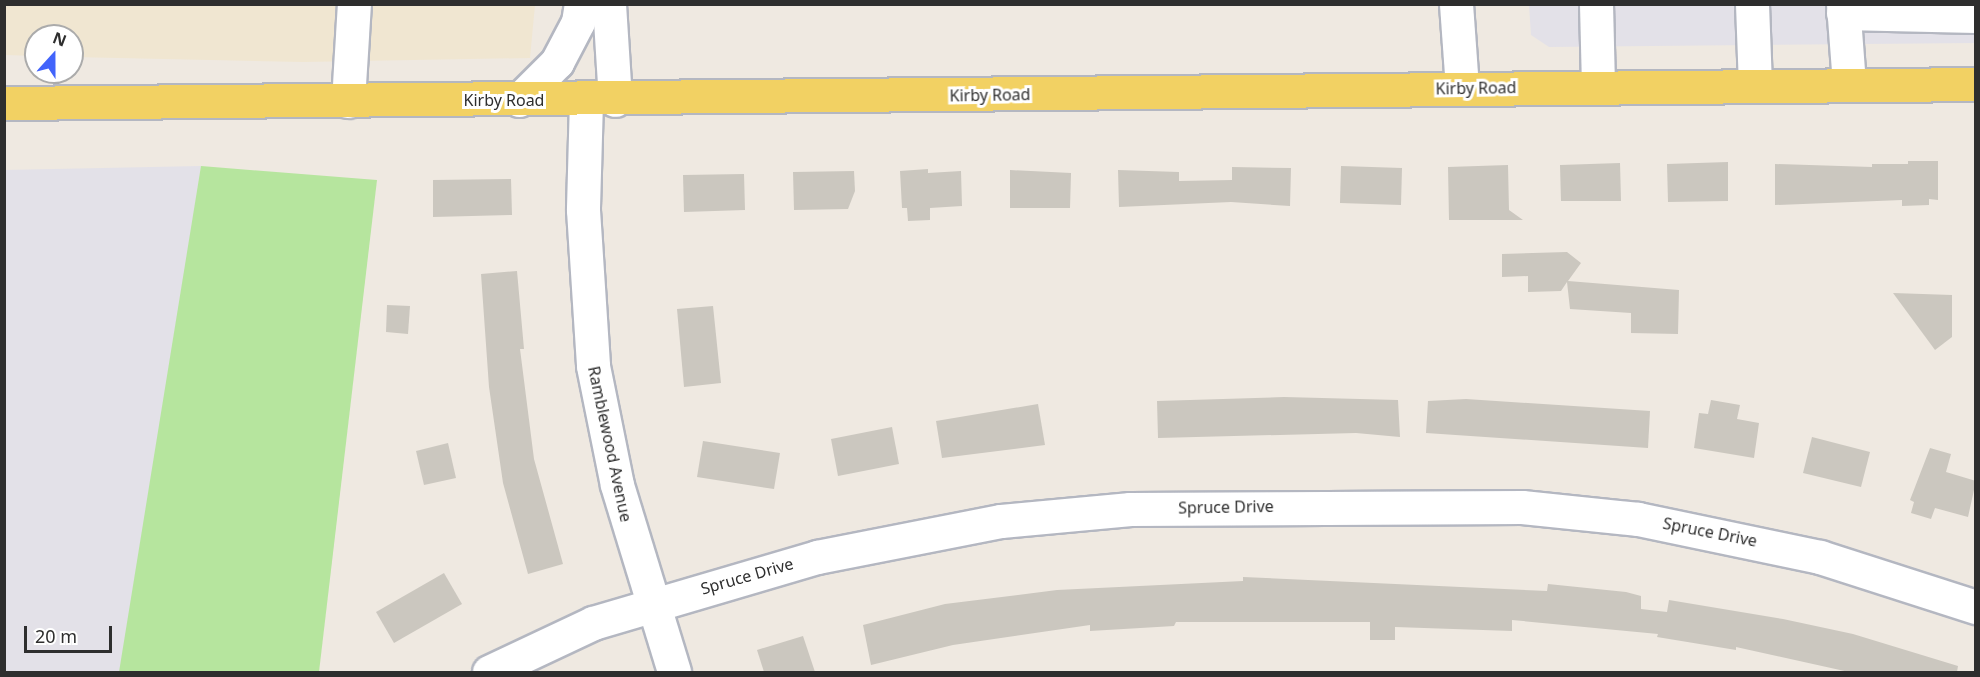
<!DOCTYPE html>
<style>
body{margin:0}
#map{position:relative;width:1980px;height:677px;overflow:hidden;background:#efe9e1;font-family:"Noto Sans",sans-serif}
div>[style]{position:absolute}
.industrial>*{inset:0;background:#e3e1e8}
.education>*{inset:0;background:#f0e6d1}
.green>*{inset:0;background:#b6e59e}
.building>*{inset:0;background:#cbc7bf}
.roads{filter:drop-shadow(2px 0 #b4b7c1) drop-shadow(-2px 0 #b4b7c1) drop-shadow(0 2px #b4b7c1) drop-shadow(0 -2px #b4b7c1)}
.minor>*{height:33px;margin:-16.5px;padding:0 16.5px;transform-origin:16.5px;border-radius:16.5px;background:#fff}
.major>*{height:33px;margin:-16.5px;padding:0 16.5px;transform-origin:16.5px;border-radius:16.5px;background:#f2d163}
span{translate:-50% -50%;white-space:nowrap;text-align:center;line-height:1.15;-webkit-text-stroke:6px #fff;paint-order:stroke}
.street-label{font-size:16px;color:#2e2e2e}
.frame{position:absolute;inset:0;border:6px solid #2e2e2e;pointer-events:none}
.north{position:absolute;left:24px;top:24px;width:60px;height:60px;box-sizing:border-box;background:#fff;border:2px solid #ababab;border-radius:50%;rotate:21deg;font-size:16px;font-weight:700;line-height:24px;text-align:center;color:#2e2e2e}
.north::after{content:'';display:block;margin:auto;width:21px;height:27px;background:#4264fb;clip-path:polygon(50% 0,100% 100%,50% 72%,0 100%)}
.scale{position:absolute;left:24px;top:626px;width:88px;height:27px;box-sizing:border-box;border:3px solid #2e2e2e;border-top:0;padding-left:8px;font-size:18px;line-height:21px;white-space:nowrap;color:#2e2e2e;-webkit-text-stroke:4px #fff;paint-order:stroke}
</style>
<div id="map">
<div class="industrial">
<div style="clip-path:polygon(1529px 5px,1975px 5px,1975px 43px,1549px 47px,1531px 35px)"></div>
<div style="clip-path:polygon(201px 166px,125px 672px,5px 672px,4px 170px)"></div>
</div>
<div class="education">
<div style="clip-path:polygon(5px 5px,535px 5px,530px 58px,303px 62px,72px 57px,72px 36px,36px 36px,36px 56px,5px 55px)"></div>
</div>
<div class="green">
<div style="clip-path:polygon(201px 166px,377px 180px,319px 672px,119px 672px)"></div>
</div>
<div class="building">
<div style="clip-path:polygon(1908px 161px,1938px 161px,1938px 200px,1929px 199px,1929px 205px,1902px 206px,1902px 200px,1775px 205px,1775px 164px,1872px 167px,1872px 164px,1908px 164px)"></div>
<div style="clip-path:polygon(1728px 162px,1728px 201px,1668px 202px,1667px 164px)"></div>
<div style="clip-path:polygon(1620px 163px,1621px 201px,1561px 201px,1560px 165px)"></div>
<div style="clip-path:polygon(1508px 165px,1509px 210px,1523px 220px,1449px 220px,1448px 167px)"></div>
<div style="clip-path:polygon(1341px 166px,1402px 168px,1401px 205px,1340px 203px)"></div>
<div style="clip-path:polygon(1232px 167px,1291px 168px,1290px 206px,1231px 202px,1119px 207px,1118px 170px,1179px 172px,1179px 181px,1232px 180px)"></div>
<div style="clip-path:polygon(928px 169px,928px 173px,961px 171px,962px 206px,930px 208px,930px 220px,908px 221px,907px 208px,902px 208px,900px 171px)"></div>
<div style="clip-path:polygon(1010px 170px,1071px 173px,1070px 208px,1010px 208px)"></div>
<div style="clip-path:polygon(854px 171px,855px 191px,848px 209px,794px 210px,793px 172px)"></div>
<div style="clip-path:polygon(744px 174px,745px 210px,684px 212px,683px 175px)"></div>
<div style="clip-path:polygon(511px 179px,512px 215px,433px 217px,433px 180px)"></div>
<div style="clip-path:polygon(1567px 252px,1581px 263px,1568px 281px,1679px 290px,1678px 334px,1631px 333px,1631px 313px,1570px 309px,1567px 282px,1561px 291px,1528px 292px,1528px 276px,1502px 277px,1502px 254px)"></div>
<div style="clip-path:polygon(517px 271px,524px 349px,520px 349px,534px 459px,563px 564px,528px 574px,503px 483px,489px 387px,481px 274px)"></div>
<div style="clip-path:polygon(1893px 293px,1952px 295px,1952px 337px,1935px 350px)"></div>
<div style="clip-path:polygon(387px 305px,410px 306px,408px 334px,386px 332px)"></div>
<div style="clip-path:polygon(713px 306px,721px 383px,684px 387px,677px 309px)"></div>
<div style="clip-path:polygon(1284px 397px,1398px 400px,1400px 437px,1356px 433px,1158px 438px,1157px 401px)"></div>
<div style="clip-path:polygon(1466px 399px,1650px 411px,1648px 448px,1426px 433px,1428px 401px)"></div>
<div style="clip-path:polygon(1711px 400px,1740px 405px,1737px 419px,1759px 423px,1754px 458px,1694px 448px,1699px 413px,1708px 414px)"></div>
<div style="clip-path:polygon(1038px 404px,1045px 445px,942px 458px,936px 421px)"></div>
<div style="clip-path:polygon(892px 427px,899px 464px,838px 476px,831px 439px)"></div>
<div style="clip-path:polygon(1812px 437px,1870px 452px,1861px 487px,1803px 473px)"></div>
<div style="clip-path:polygon(703px 441px,780px 453px,774px 489px,697px 477px)"></div>
<div style="clip-path:polygon(448px 443px,456px 478px,424px 485px,416px 451px)"></div>
<div style="clip-path:polygon(1930px 448px,1951px 454px,1946px 472px,1976px 481px,1968px 517px,1935px 508px,1931px 519px,1911px 513px,1914px 502px,1910px 500px)"></div>
<div style="clip-path:polygon(444px 573px,462px 604px,394px 643px,376px 612px)"></div>
<div style="clip-path:polygon(1243px 577px,1547px 591px,1548px 584px,1626px 592px,1641px 596px,1641px 609px,1667px 612px,1669px 600px,1783px 619px,1853px 634px,1958px 666px,1957px 672px,1849px 672px,1736px 647px,1736px 650px,1657px 637px,1658px 634px,1512px 620px,1512px 631px,1395px 627px,1395px 640px,1370px 640px,1370px 622px,1176px 622px,1174px 626px,1090px 631px,1090px 625px,953px 645px,871px 665px,863px 625px,945px 604px,1057px 590px,1243px 581px)"></div>
<div style="clip-path:polygon(803px 636px,815px 672px,764px 672px,757px 650px)"></div>
</div>
<div class="roads">
<div class="minor">
<div style="left:609px;top:4px;width:96px;rotate:86.4deg"></div>
<div style="left:1456px;top:4px;width:84px;rotate:85.9deg"></div>
<div style="left:1596px;top:4px;width:83px;rotate:88.6deg"></div>
<div style="left:1752px;top:4px;width:81px;rotate:87.9deg"></div>
<div style="left:1843px;top:4px;width:80px;rotate:85.7deg"></div>
<div style="left:1843px;top:13px;width:133px;rotate:1.3deg"></div>
<div style="left:519px;top:100px;width:54px;rotate:-45deg"></div>
<div style="left:557px;top:62px;width:45px;rotate:-62.3deg"></div>
<div style="left:578px;top:22px;width:18px;rotate:-81deg"></div>
<div style="left:586px;top:100px;width:110px;rotate:91.6deg"></div>
<div style="left:583px;top:210px;width:156px;rotate:86.3deg"></div>
<div style="left:593px;top:366px;width:121px;rotate:78.6deg"></div>
<div style="left:617px;top:485px;width:195px;rotate:73deg"></div>
<div style="left:348px;top:101px;width:97px;rotate:-86.5deg"></div>
<div style="left:489px;top:672px;width:115px;rotate:-25.2deg"></div>
<div style="left:593px;top:623px;width:234px;rotate:-16.4deg"></div>
<div style="left:817px;top:557px;width:187px;rotate:-11.1deg"></div>
<div style="left:1001px;top:521px;width:130px;rotate:-5.3deg"></div>
<div style="left:1130px;top:509px;width:392px;rotate:-0.3deg"></div>
<div style="left:1522px;top:507px;width:117px;rotate:5.9deg"></div>
<div style="left:1638px;top:519px;width:186px;rotate:11.8deg"></div>
<div style="left:1820px;top:557px;width:164px;rotate:17.8deg"></div>
</div>
<div class="major">
<div style="left:4px;top:103px;width:1972px;rotate:-0.55deg"></div>
</div>
</div>
<div class="street-label">
<span style="left:1476px;top:88px;rotate:-1deg">Kirby Road</span>
<span style="left:990px;top:95px;rotate:-1deg">Kirby Road</span>
<span style="left:504px;top:100px">Kirby Road</span>
<span style="left:610px;top:444px;rotate:78deg">Ramblewood Avenue</span>
<span style="left:1226px;top:507px;rotate:-1deg">Spruce Drive</span>
<span style="left:1710px;top:532px;rotate:11deg">Spruce Drive</span>
<span style="left:747px;top:576px;rotate:-16deg">Spruce Drive</span>
</div>
<div class="frame"></div>
<div class="north">N</div>
<div class="scale">20 m</div>
</div>
